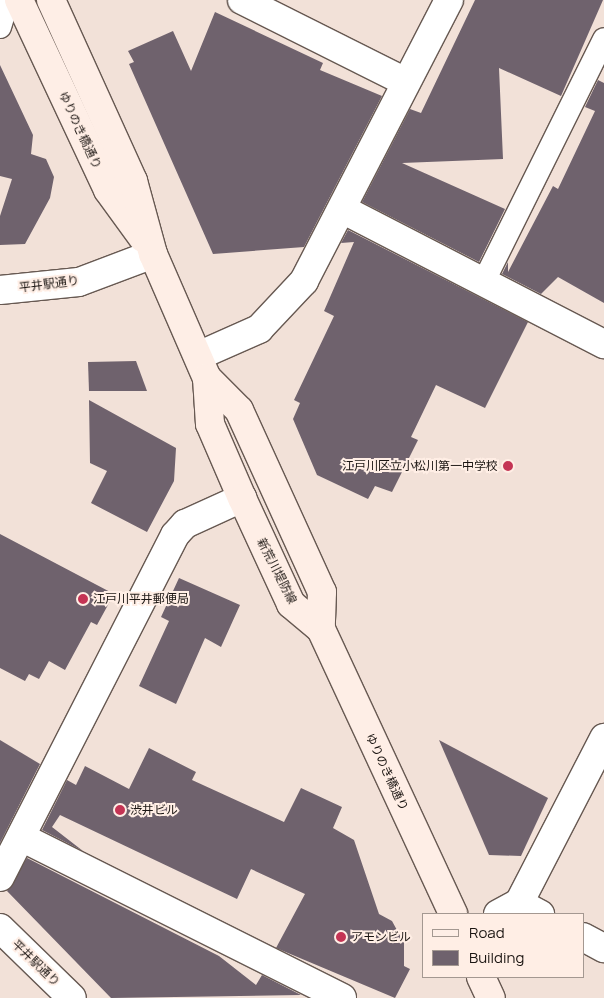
<!DOCTYPE html>
<meta charset="utf-8">
<style>
body{margin:0}
#map{position:relative;width:604px;height:998px;overflow:hidden;background:#f2e1d8;font-family:Manrope,"Noto Sans JP",sans-serif}
div>[style]{position:absolute}
.building>*{inset:0;background:#6f626d}
.roads{filter:drop-shadow(1px 0 #675952) drop-shadow(-1px 0 #675952) drop-shadow(0 1px #675952) drop-shadow(0 -1px #675952)}
.service>*{height:22px;margin:-11px;padding:0 11px;transform-origin:11px;border-radius:11px;background:#fff}
.pedestrian>*{height:28px;margin:-14px;padding:0 14px;transform-origin:14px;border-radius:14px;background:#fff}
.minor>*{height:28px;margin:-14px;padding:0 14px;transform-origin:14px;border-radius:14px;background:#fff}
.tertiary>*{height:28px;margin:-14px;padding:0 14px;transform-origin:14px;border-radius:14px;background:#fff}
.secondary>*{height:28px;margin:-14px;padding:0 14px;transform-origin:14px;border-radius:14px;background:#feeee6}
.dots>*{width:14px;height:14px;translate:-50% -50%;box-sizing:border-box;border:2px solid #ffeee5;border-radius:50%}
span{translate:-50% -50%;white-space:nowrap;text-align:center;line-height:1.15;-webkit-text-stroke:4px #ffeee5;paint-order:stroke}
.street-label{font-size:12px;color:#1c1613}
.poi-label{font-size:12px;color:#1c1613}
.right{translate:-100% -50%;text-align:right}
.left{translate:0 -50%;text-align:left}
.legend{position:absolute;left:422px;top:913px;width:162px;height:65px;box-sizing:border-box;background:#ffeee5;border:1px solid #a49891;margin:0;padding:6px 9px;list-style:none;font-size:15px;color:#1c1613}
.legend li{display:flex;align-items:center;gap:10px;height:25px}
.legend b{width:25px;border:1px solid #a49891}
</style>
<div id="map">
<div class="building">
<div style="clip-path:polygon(475px 0,603px 0,561px 96px,499px 68px,503px 159px,402px 163px,505px 209px,479px 262px,362px 202px,410px 109px,421px 113px)"></div>
<div style="clip-path:polygon(215px 12px,323px 63px,320px 70px,382px 96px,304px 247px,213px 254px,129px 64px,134px 62px,128px 51px,173px 31px,191px 71px)"></div>
<div style="clip-path:polygon(0 65px,33px 135px,31px 154px,46px 159px,54px 177px,50px 198px,25px 244px,0 245px,0 216px,12px 179px,0 176px)"></div>
<div style="clip-path:polygon(598px 80px,604px 83px,604px 303px,558px 277px,541px 294px,502px 274px,508px 262px,508px 272px,553px 186px,558px 189px,595px 111px,585px 107px)"></div>
<div style="clip-path:polygon(348px 230px,528px 322px,485px 408px,436px 385px,411px 437px,418px 440px,392px 492px,375px 486px,368px 499px,317px 475px,293px 419px,300px 403px,294px 400px,334px 316px,324px 311px,354px 242px,341px 243px)"></div>
<div style="clip-path:polygon(136px 361px,147px 391px,89px 391px,88px 362px)"></div>
<div style="clip-path:polygon(89px 400px,176px 448px,174px 481px,147px 532px,91px 503px,107px 471px,90px 463px)"></div>
<div style="clip-path:polygon(0 534px,114px 594px,97px 625px,91px 622px,65px 670px,49px 661px,39px 679px,29px 674px,25px 681px,0 668px)"></div>
<div style="clip-path:polygon(179px 578px,240px 605px,221px 647px,205px 638px,176px 704px,139px 686px,169px 621px,161px 617px)"></div>
<div style="clip-path:polygon(0 740px,40px 764px,0 843px)"></div>
<div style="clip-path:polygon(439px 740px,548px 798px,521px 856px,489px 855px)"></div>
<div style="clip-path:polygon(149px 748px,196px 772px,192px 780px,284px 822px,301px 788px,342px 807px,333px 828px,354px 840px,379px 914px,392px 921px,404px 943px,404px 966px,410px 969px,395px 998px,276px 948px,305px 894px,251px 869px,237px 899px,60px 815px,52px 827px,83px 851px,42px 830px,67px 780px,76px 785px,85px 766px,129px 789px)"></div>
<div style="clip-path:polygon(27px 858px,219px 956px,256px 985px,262px 975px,301px 995px,111px 998px,7px 891px)"></div>
</div>
<div class="roads">
<div class="service">
<div style="left:0;top:27px;width:28px;rotate:-73deg"></div>
<div style="left:484px;top:281px;width:270px;rotate:-63.6deg"></div>
</div>
<div class="pedestrian">
<div style="left:0;top:928px;width:100px;rotate:44.2deg"></div>
</div>
<div class="minor">
<div style="left:242px;top:0;width:183px;rotate:26.6deg"></div>
<div style="left:342px;top:209px;width:295px;rotate:27.3deg"></div>
<div style="left:21px;top:837px;width:359px;rotate:26.6deg"></div>
<div style="left:519px;top:903px;width:186px;rotate:-62.7deg"></div>
<div style="left:498px;top:914px;width:24px;rotate:-28deg"></div>
<div style="left:519px;top:903px;width:24px;rotate:28deg"></div>
<div style="left:583px;top:937px;width:24px;rotate:28deg"></div>
</div>
<div class="tertiary">
<div style="left:0;top:290px;width:79px;rotate:-5.8deg"></div>
<div style="left:79px;top:282px;width:79px;rotate:-20.7deg"></div>
<div style="left:198px;top:356px;width:67px;rotate:-23.9deg"></div>
<div style="left:259px;top:329px;width:66px;rotate:-46.8deg"></div>
<div style="left:304px;top:281px;width:316px;rotate:-62.7deg"></div>
<div style="left:0;top:877px;width:384px;rotate:-62.9deg"></div>
<div style="left:175px;top:535px;width:15px;rotate:-48deg"></div>
<div style="left:185px;top:524px;width:63px;rotate:-24.5deg"></div>
</div>
<div class="secondary">
<div style="left:19px;top:0;width:210px;rotate:64.9deg"></div>
<div style="left:108px;top:190px;width:59px;rotate:53.9deg"></div>
<div style="left:51px;top:0;width:199px;rotate:65.6deg"></div>
<div style="left:133px;top:181px;width:76px;rotate:74.7deg"></div>
<div style="left:153px;top:254px;width:135px;rotate:66.5deg"></div>
<div style="left:207px;top:378px;width:46px;rotate:86.3deg"></div>
<div style="left:210px;top:424px;width:81px;rotate:66.6deg"></div>
<div style="left:242px;top:498px;width:117px;rotate:65.2deg"></div>
<div style="left:291px;top:604px;width:39px;rotate:40deg"></div>
<div style="left:321px;top:629px;width:314px;rotate:65.1deg"></div>
<div style="left:207px;top:378px;width:45px;rotate:45deg"></div>
<div style="left:239px;top:410px;width:200px;rotate:65.5deg"></div>
<div style="left:322px;top:592px;width:37px;rotate:92deg"></div>
<div style="left:481px;top:977px;width:23px;rotate:65deg"></div>
</div>
</div>
<div class="dots">
<div style="left:508px;top:466px;background:#c43454"></div>
<div style="left:83px;top:599px;background:#c43454"></div>
<div style="left:120px;top:810px;background:#c43454"></div>
<div style="left:341px;top:937px;background:#c43454"></div>
</div>
<div class="street-label">
<span style="left:80px;top:130px;rotate:65deg">ゆりのき橋通り</span>
<span style="left:49px;top:284px;rotate:-7deg">平井駅通り</span>
<span style="left:277px;top:571px;rotate:63deg">新荒川堤防線</span>
<span style="left:387px;top:772px;rotate:65deg">ゆりのき橋通り</span>
<span style="left:36px;top:963px;rotate:44deg">平井駅通り</span>
</div>
<div class="poi-label">
<span class="right" style="left:498px;top:466px">江戸川区立小松川第一中学校</span>
<span class="left" style="left:93px;top:599px">江戸川平井郵便局</span>
<span class="left" style="left:130px;top:810px">渋井ビル</span>
<span class="left" style="left:351px;top:937px">アモンビル</span>
</div>
<ul class="legend">
<li><b style="height:6px;background:#feeee6"></b>Road</li>
<li><b style="height:14px;background:#6f626d"></b>Building</li>
</ul>
</div>
